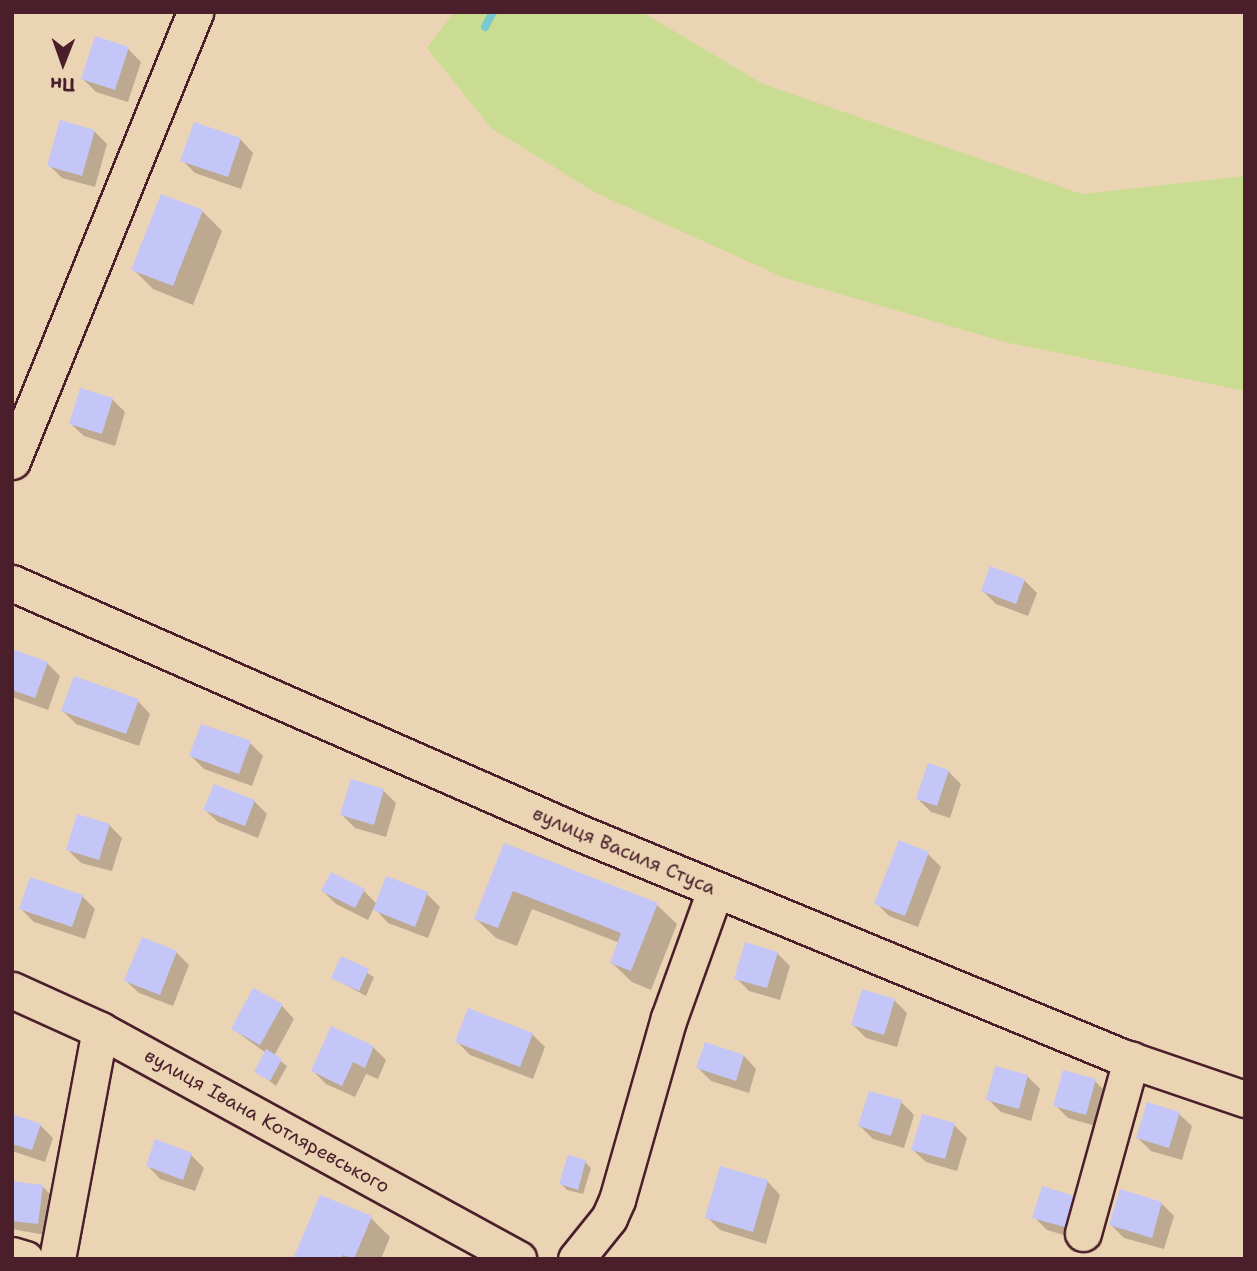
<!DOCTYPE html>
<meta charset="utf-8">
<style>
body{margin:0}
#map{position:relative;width:1257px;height:1271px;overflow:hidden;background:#ebd4b4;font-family:"Shantell Sans",sans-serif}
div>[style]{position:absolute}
.green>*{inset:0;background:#cadc91}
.shadow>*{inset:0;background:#0003}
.stream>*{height:8px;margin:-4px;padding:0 4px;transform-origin:4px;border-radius:4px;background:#79cad0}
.building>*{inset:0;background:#c4c6f8}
.roads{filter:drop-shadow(2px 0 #4a1f2b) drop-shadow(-2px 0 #4a1f2b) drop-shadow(0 2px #4a1f2b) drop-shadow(0 -2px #4a1f2b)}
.minor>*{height:35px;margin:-17.5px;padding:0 17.5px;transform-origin:17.5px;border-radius:17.5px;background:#ebd4b4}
span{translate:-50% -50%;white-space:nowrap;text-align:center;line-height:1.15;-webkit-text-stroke:5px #ebd4b4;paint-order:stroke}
.street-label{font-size:19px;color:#4a1f2b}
.frame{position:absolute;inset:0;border:14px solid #4a1f2b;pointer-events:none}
.north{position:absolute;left:28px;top:28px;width:70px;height:70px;-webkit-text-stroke:5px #ebd4b4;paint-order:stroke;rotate:181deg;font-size:19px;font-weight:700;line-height:28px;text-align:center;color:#4a1f2b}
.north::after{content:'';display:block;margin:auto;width:24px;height:32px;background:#4a1f2b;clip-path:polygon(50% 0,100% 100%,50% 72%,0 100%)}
</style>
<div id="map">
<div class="green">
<div style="clip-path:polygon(454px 12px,642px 12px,763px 84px,1082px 194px,1245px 176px,1245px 391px,1005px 342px,785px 278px,596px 193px,491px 128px,427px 48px)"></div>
</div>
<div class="shadow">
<div style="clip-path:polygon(128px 49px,141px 62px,128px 102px,96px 92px,83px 79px)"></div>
<div style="clip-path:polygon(195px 124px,241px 140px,253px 153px,241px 189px,195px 173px,182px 160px)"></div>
<div style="clip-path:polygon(94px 131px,107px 144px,95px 187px,62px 178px,49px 165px)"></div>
<div style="clip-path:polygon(202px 211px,222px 231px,193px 305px,153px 289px,133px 269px)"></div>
<div style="clip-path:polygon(112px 399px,125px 412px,115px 446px,84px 436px,71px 424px)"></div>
<div style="clip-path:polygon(1024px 580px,1037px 593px,1028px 616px,996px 604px,983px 591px)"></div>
<div style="clip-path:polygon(12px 651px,47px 663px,60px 676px,48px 710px,12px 697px)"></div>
<div style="clip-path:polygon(138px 701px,150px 714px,139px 746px,76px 724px,63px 711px)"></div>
<div style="clip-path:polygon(250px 743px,263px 756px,252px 786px,204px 769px,191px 756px)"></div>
<div style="clip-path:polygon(948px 771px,961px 784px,950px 818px,931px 812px,918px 799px)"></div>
<div style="clip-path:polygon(383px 790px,396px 803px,386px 837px,355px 828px,342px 815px)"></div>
<div style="clip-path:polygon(254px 801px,267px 814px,258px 838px,218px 822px,205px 810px)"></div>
<div style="clip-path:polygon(109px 825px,122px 838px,112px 871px,81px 863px,68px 850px)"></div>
<div style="clip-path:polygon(900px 843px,928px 854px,941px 867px,918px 927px,889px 916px,876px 903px)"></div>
<div style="clip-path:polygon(505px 845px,657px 905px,677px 924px,651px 990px,632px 982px,612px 963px,620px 943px,532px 909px,517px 946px,496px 938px,476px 919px)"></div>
<div style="clip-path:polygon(387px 878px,427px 894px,440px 907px,428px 938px,388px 923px,374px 908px,368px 920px,336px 904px,323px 891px,363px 890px,377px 904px)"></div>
<div style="clip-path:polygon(82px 896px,95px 909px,85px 939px,34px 922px,21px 909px)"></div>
<div style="clip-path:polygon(176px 952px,189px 965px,173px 1006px,139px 993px,126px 981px)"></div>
<div style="clip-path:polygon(777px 953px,790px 966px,780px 1000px,749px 991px,736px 978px)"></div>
<div style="clip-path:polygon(342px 958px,374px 977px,366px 996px,333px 978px)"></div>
<div style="clip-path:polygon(894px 1000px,907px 1013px,897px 1047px,866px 1038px,853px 1025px)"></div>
<div style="clip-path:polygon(282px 1006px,294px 1019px,274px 1056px,287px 1066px,276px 1086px,256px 1071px,266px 1053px,233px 1029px)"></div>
<div style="clip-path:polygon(332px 1029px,373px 1047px,386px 1060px,378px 1079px,366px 1074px,355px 1097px,326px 1084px,313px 1071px)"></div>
<div style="clip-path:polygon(532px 1034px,545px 1047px,533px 1079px,470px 1055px,457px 1042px)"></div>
<div style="clip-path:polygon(744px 1056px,756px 1069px,749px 1093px,711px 1081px,698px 1068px)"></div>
<div style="clip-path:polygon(1027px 1076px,1040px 1089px,1031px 1121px,1001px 1112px,988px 1099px)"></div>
<div style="clip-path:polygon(1095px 1081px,1108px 1094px,1099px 1127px,1068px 1118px,1055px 1105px)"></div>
<div style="clip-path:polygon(901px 1102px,914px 1115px,904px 1148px,873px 1139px,860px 1126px)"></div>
<div style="clip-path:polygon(1179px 1114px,1192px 1126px,1182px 1160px,1151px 1151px,1138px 1138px)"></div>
<div style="clip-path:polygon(12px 1115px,40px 1125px,53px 1138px,45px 1162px,12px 1151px)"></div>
<div style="clip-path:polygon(954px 1125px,967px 1138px,957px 1171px,926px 1162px,913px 1150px)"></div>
<div style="clip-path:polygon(191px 1155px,204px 1168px,195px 1191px,160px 1179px,148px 1166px)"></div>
<div style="clip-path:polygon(585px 1162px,591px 1168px,583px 1194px,567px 1190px,561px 1184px)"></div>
<div style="clip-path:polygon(722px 1168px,768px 1182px,780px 1195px,766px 1244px,720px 1230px,707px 1217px)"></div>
<div style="clip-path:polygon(12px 1183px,42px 1186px,55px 1199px,51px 1236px,12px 1229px)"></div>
<div style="clip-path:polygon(1161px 1203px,1174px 1216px,1164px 1249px,1124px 1238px,1111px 1225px)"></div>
<div style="clip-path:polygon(1093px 1212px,1084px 1241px,1047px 1230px,1034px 1217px)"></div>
<div style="clip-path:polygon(371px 1218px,390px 1237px,381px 1259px,295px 1259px)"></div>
</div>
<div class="stream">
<div style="left:485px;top:27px;width:17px;rotate:-62deg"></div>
</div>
<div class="building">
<div style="clip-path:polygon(95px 36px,129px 47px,115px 90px,81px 79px)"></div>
<div style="clip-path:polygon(60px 120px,95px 130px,82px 176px,47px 166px)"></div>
<div style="clip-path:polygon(194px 122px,241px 138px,228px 177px,180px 161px)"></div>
<div style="clip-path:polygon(161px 194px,203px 210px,173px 286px,131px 270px)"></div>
<div style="clip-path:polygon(80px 388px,113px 398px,102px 434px,69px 424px)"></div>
<div style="clip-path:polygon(990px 566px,1025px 579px,1016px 604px,981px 591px)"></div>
<div style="clip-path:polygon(12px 649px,48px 662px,35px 698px,12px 690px)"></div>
<div style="clip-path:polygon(74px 676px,139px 699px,126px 734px,61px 711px)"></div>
<div style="clip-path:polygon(201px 724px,251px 741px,239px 774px,189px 756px)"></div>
<div style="clip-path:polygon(928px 763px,949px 770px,937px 806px,916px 799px)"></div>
<div style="clip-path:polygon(351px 779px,384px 789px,374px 825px,340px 815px)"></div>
<div style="clip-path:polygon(214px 784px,255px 800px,245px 826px,203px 810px)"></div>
<div style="clip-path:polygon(77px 814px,110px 824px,99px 860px,66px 850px)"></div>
<div style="clip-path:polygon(899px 840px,929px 852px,905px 916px,874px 904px)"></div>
<div style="clip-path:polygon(504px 843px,658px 903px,631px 971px,610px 963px,621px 933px,513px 891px,498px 928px,474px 919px)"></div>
<div style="clip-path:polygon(331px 872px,365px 889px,355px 908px,321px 891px)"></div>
<div style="clip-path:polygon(386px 876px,428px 892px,415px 927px,373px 910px)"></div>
<div style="clip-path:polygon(30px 877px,83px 895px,72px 927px,19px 909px)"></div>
<div style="clip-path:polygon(142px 937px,177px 951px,160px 995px,124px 981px)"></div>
<div style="clip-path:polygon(745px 942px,778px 952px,767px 988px,734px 979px)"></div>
<div style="clip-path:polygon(341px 956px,369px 969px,359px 991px,331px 978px)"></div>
<div style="clip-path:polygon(253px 988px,283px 1004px,260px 1045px,231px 1029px)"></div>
<div style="clip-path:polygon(862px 989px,895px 999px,884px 1035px,851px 1025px)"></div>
<div style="clip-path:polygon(468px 1008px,533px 1033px,520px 1067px,455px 1042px)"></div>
<div style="clip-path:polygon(331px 1026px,374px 1046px,365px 1068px,353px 1062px,342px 1086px,311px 1071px)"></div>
<div style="clip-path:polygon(705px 1042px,744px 1055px,736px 1081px,696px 1068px)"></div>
<div style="clip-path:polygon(266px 1049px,282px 1059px,270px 1081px,254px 1072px)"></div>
<div style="clip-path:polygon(995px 1066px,1028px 1075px,1019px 1109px,986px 1100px)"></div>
<div style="clip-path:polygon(1063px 1070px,1096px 1079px,1086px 1115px,1053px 1106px)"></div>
<div style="clip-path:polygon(869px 1091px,902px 1100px,891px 1136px,858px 1126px)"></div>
<div style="clip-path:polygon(1147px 1102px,1180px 1112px,1169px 1148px,1136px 1138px)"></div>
<div style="clip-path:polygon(12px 1114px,41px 1124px,32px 1150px,12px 1144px)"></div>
<div style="clip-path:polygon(922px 1114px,955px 1123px,945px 1159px,911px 1150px)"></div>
<div style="clip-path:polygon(155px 1139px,192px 1153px,183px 1180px,146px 1166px)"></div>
<div style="clip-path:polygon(568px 1155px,586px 1160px,578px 1190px,559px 1184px)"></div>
<div style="clip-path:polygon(720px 1166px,768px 1180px,753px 1232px,705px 1218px)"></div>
<div style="clip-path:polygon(12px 1181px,43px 1185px,38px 1224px,12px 1221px)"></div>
<div style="clip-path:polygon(1042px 1186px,1081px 1198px,1072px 1229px,1032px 1218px)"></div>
<div style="clip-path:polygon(1120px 1189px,1162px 1202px,1152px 1238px,1109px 1225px)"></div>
<div style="clip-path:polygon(320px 1195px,372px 1216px,354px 1259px,343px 1255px,341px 1259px,293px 1259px)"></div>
</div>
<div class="roads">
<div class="minor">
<div style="left:12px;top:461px;width:485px;rotate:-67.8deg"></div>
<div style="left:12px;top:583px;width:621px;rotate:23.76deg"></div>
<div style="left:580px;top:833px;width:586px;rotate:22.45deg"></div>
<div style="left:1122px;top:1057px;width:130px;rotate:18.9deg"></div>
<div style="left:12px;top:990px;width:97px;rotate:24.4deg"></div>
<div style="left:100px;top:1030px;width:477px;rotate:28.7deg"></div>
<div style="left:1083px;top:1233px;width:180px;rotate:-74.5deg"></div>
<div style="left:12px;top:1255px;width:14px;rotate:17deg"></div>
<div style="left:57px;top:1259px;width:233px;rotate:-79.4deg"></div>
<div style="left:576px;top:1259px;width:53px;rotate:-51.2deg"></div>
<div style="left:609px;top:1218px;width:20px;rotate:-66deg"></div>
<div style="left:617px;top:1200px;width:189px;rotate:-74.1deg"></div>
<div style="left:669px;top:1018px;width:136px;rotate:-70.2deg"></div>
</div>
</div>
<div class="street-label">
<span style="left:624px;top:851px;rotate:23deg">вулиця Василя Стуса</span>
<span style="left:267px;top:1121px;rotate:29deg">вулиця Івана Котляревського</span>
</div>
<div class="frame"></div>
<div class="north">Пн</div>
</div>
